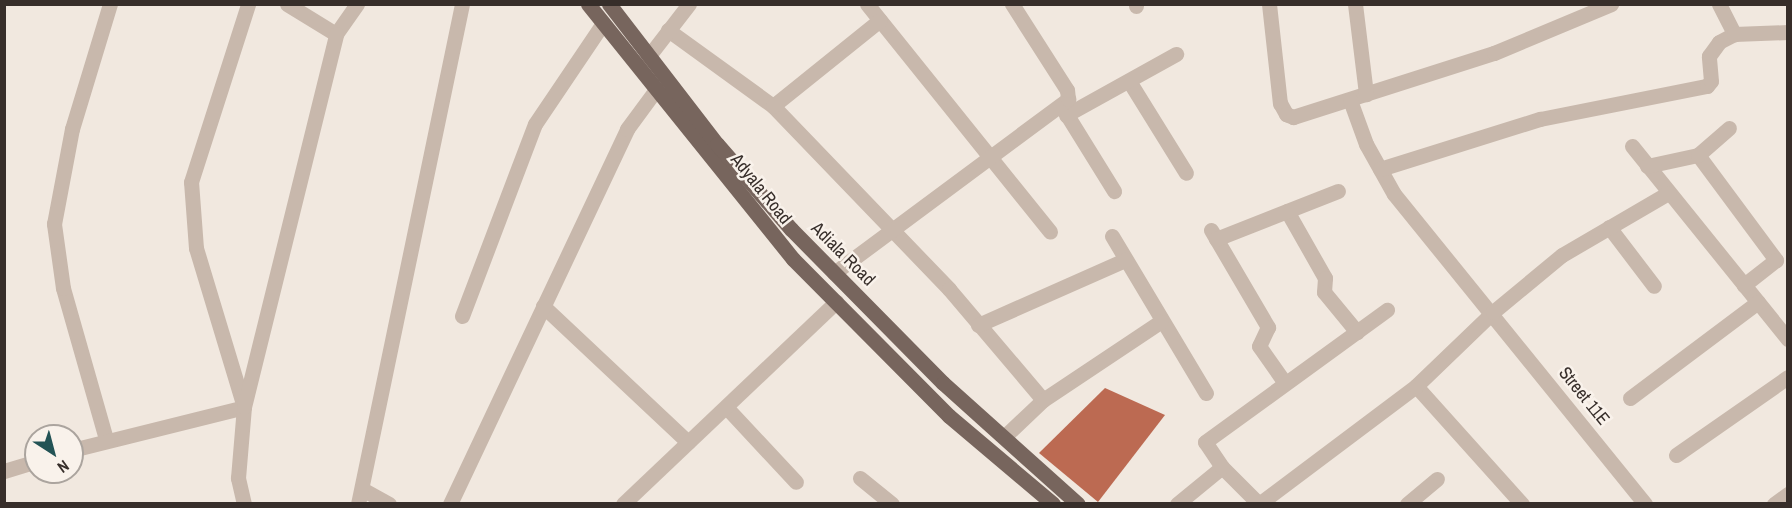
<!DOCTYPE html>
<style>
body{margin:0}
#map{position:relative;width:1792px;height:508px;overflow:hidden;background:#f1e8df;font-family:"Archivo Narrow",sans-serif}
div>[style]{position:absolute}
.building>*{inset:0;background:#bc6a52}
.minor>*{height:15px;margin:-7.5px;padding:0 7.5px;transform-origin:7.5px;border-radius:7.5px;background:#c8b8ac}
.major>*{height:15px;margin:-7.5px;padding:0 7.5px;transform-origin:7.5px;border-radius:7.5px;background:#77655d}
span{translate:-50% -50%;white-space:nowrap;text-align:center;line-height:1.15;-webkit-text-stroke:5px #f9f2eb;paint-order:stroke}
.street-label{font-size:18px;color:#372e2a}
.frame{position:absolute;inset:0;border:6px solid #372e2a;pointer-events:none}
.north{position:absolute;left:24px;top:424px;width:60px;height:60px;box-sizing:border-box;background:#f9f2eb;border:2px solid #aba49e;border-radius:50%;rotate:144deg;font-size:16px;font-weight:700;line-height:24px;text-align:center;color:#372e2a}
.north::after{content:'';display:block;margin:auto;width:21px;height:27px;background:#235355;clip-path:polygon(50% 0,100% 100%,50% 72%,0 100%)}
</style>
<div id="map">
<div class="building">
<div style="clip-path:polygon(1105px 388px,1165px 415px,1098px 502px,1039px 453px)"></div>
</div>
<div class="minor">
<div style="left:287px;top:4px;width:57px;rotate:31.5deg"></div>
<div style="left:336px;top:34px;width:37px;rotate:-55deg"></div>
<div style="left:867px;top:4px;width:292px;rotate:51.2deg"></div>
<div style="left:1136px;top:4px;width:2px;rotate:90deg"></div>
<div style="left:1269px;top:4px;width:100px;rotate:83.7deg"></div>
<div style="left:1280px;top:103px;width:13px;rotate:61deg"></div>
<div style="left:1286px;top:114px;width:8px;rotate:23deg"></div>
<div style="left:1293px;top:117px;width:211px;rotate:-17.7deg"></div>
<div style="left:1494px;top:53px;width:127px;rotate:-22.7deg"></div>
<div style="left:1355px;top:4px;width:91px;rotate:83deg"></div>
<div style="left:1719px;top:4px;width:34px;rotate:63deg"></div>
<div style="left:668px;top:30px;width:130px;rotate:35.9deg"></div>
<div style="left:773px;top:106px;width:254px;rotate:46.1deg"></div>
<div style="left:949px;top:289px;width:145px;rotate:49.7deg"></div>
<div style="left:648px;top:57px;width:67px;rotate:-52.3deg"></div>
<div style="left:1129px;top:81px;width:108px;rotate:58.2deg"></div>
<div style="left:1350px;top:100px;width:47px;rotate:70deg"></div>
<div style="left:1366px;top:144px;width:57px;rotate:60.8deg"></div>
<div style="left:1394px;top:194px;width:399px;rotate:51deg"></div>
<div style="left:773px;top:106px;width:137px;rotate:-38.8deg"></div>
<div style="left:1062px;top:107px;width:99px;rotate:58.2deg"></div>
<div style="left:1066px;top:115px;width:126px;rotate:-29deg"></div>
<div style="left:1632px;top:146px;width:248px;rotate:51.1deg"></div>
<div style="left:1698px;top:155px;width:131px;rotate:53.4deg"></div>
<div style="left:1776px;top:260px;width:41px;rotate:142deg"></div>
<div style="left:1647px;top:166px;width:52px;rotate:-12.2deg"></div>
<div style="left:1698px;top:155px;width:41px;rotate:-41.1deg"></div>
<div style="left:1380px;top:169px;width:168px;rotate:-17.4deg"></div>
<div style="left:1540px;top:119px;width:170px;rotate:-11.2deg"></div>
<div style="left:1707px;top:86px;width:6px;rotate:-51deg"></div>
<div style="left:1711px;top:81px;width:25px;rotate:-95deg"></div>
<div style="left:1709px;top:56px;width:17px;rotate:-54deg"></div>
<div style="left:1719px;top:42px;width:17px;rotate:-28deg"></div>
<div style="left:1734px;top:34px;width:54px;rotate:-2.1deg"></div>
<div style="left:1287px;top:211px;width:77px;rotate:60.4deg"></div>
<div style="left:1325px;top:278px;width:14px;rotate:94deg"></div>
<div style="left:1324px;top:292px;width:52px;rotate:50.5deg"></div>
<div style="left:1609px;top:227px;width:74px;rotate:52.7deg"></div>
<div style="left:1211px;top:230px;width:113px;rotate:59.6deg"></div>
<div style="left:1268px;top:327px;width:21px;rotate:115deg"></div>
<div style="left:1259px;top:346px;width:45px;rotate:54.9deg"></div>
<div style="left:1112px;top:236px;width:183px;rotate:59.1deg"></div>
<div style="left:1216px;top:239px;width:131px;rotate:-21.5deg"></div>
<div style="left:834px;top:273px;width:292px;rotate:-36.6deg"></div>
<div style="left:1068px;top:99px;width:9px;rotate:-96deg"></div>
<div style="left:1067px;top:90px;width:102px;rotate:-122.6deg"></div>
<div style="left:543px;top:306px;width:199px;rotate:43.2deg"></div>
<div style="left:462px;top:316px;width:205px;rotate:-69.2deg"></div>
<div style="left:535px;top:124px;width:122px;rotate:-56deg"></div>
<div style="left:978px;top:325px;width:161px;rotate:-23.9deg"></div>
<div style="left:1416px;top:386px;width:159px;rotate:48.1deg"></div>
<div style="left:1630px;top:398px;width:160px;rotate:-36.9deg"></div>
<div style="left:244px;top:407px;width:166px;rotate:-106.8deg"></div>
<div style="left:196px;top:248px;width:66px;rotate:-94.3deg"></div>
<div style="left:191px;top:182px;width:187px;rotate:-72.2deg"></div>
<div style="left:727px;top:408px;width:101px;rotate:47deg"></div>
<div style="left:1004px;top:437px;width:54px;rotate:-43.5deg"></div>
<div style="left:1043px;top:400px;width:141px;rotate:-33.7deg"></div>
<div style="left:106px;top:439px;width:157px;rotate:-105.9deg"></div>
<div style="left:63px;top:288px;width:65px;rotate:-98deg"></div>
<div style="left:54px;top:224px;width:97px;rotate:-79.3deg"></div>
<div style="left:72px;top:129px;width:131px;rotate:-73.1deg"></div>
<div style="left:72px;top:450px;width:177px;rotate:-14deg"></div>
<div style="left:1676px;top:455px;width:136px;rotate:-34.9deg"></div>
<div style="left:4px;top:471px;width:34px;rotate:-17deg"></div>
<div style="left:860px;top:478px;width:41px;rotate:39.1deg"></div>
<div style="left:362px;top:489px;width:31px;rotate:29deg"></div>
<div style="left:244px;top:504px;width:27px;rotate:-103deg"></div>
<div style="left:238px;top:478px;width:71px;rotate:-85.2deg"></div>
<div style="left:244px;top:407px;width:384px;rotate:-76.1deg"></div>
<div style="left:358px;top:504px;width:511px;rotate:-78.25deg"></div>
<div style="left:450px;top:504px;width:415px;rotate:-64.7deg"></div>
<div style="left:627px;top:129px;width:47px;rotate:-53.6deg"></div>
<div style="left:623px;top:504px;width:294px;rotate:-43.5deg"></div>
<div style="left:1177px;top:504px;width:58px;rotate:-39.4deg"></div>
<div style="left:1259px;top:504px;width:196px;rotate:-36.9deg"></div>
<div style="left:1416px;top:386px;width:107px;rotate:-43.9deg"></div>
<div style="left:1493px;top:312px;width:89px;rotate:-39.6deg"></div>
<div style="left:1562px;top:255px;width:123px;rotate:-30.3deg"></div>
<div style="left:1259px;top:504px;width:52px;rotate:-135deg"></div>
<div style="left:1222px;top:467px;width:30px;rotate:-124deg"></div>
<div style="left:1205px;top:442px;width:225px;rotate:-36deg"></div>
<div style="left:1407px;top:504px;width:39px;rotate:-40deg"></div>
<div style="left:1774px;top:504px;width:17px;rotate:-36deg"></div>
</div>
<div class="major">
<div style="left:588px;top:4px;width:327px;rotate:51.2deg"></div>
<div style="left:793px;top:259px;width:221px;rotate:45.2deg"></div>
<div style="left:949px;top:416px;width:136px;rotate:40.2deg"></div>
<div style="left:609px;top:4px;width:177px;rotate:52.4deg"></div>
<div style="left:717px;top:144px;width:113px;rotate:49deg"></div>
<div style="left:791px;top:229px;width:216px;rotate:45.4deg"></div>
<div style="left:943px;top:383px;width:181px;rotate:41.9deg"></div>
</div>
<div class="street-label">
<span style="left:761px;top:189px;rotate:51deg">Adyala Road</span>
<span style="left:843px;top:254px;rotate:45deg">Adiala Road</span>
<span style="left:1584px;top:396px;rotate:51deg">Street 11E</span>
</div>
<div class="frame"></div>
<div class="north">N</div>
</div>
